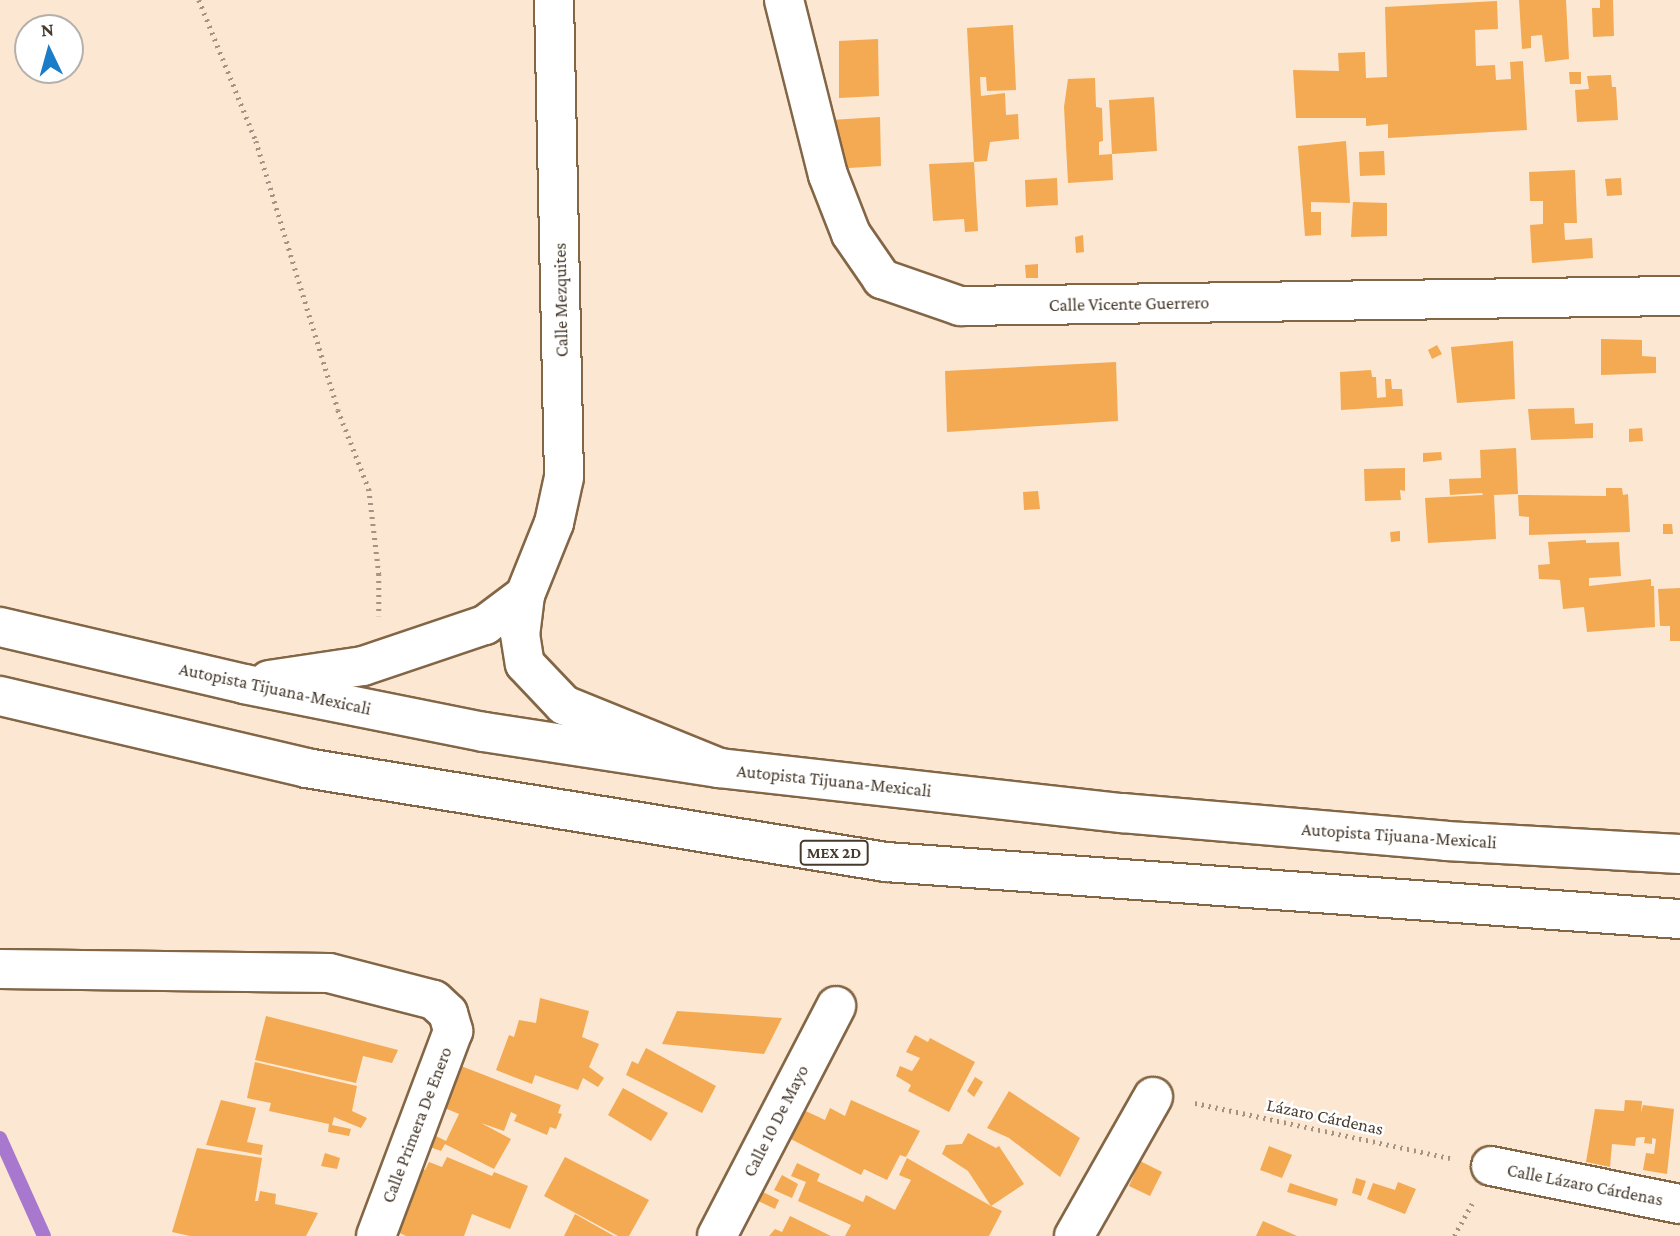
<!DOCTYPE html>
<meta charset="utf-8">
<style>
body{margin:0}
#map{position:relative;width:1680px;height:1236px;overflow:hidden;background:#fbe7d2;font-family:"Crimson Pro",serif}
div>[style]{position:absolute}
.stream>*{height:14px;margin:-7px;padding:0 7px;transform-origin:7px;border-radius:7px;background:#a778ce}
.building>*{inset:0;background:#f3aa52}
.path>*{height:4.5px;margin-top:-2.25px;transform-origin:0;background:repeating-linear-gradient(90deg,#a49382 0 2px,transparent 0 7px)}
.roads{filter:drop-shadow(2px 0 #836646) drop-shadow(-2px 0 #836646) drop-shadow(0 2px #836646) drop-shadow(0 -2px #836646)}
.minor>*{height:38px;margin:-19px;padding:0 19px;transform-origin:19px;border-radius:19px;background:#fff}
.trunk>*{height:38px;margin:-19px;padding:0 19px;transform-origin:19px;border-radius:19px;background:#fff}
.motorway>*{height:38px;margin:-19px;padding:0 19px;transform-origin:19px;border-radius:19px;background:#fff}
span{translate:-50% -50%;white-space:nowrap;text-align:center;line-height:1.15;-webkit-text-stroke:5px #fff;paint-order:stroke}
.shield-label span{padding:2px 5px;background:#fff;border:2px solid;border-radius:5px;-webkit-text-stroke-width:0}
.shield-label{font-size:16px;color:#473a2c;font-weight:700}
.street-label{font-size:18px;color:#473a2c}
.north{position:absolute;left:14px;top:14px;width:70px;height:70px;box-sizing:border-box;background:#fff;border:2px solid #b5b0ab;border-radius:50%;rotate:355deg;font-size:19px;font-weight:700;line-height:28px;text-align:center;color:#473a2c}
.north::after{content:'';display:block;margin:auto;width:24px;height:32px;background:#1b7cc8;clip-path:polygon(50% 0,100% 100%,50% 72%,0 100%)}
</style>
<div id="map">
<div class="stream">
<div style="left:0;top:1138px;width:107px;rotate:65.8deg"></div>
</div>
<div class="building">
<div style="clip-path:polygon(1519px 0,1566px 0,1569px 59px,1545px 62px,1542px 35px,1531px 36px,1531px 48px,1522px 49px)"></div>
<div style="clip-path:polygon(1600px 0,1613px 0,1614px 36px,1593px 37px,1592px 8px,1600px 8px)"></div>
<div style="clip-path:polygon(1497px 1px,1498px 29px,1475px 30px,1476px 66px,1495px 65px,1496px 80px,1511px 79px,1510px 62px,1523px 61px,1527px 130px,1388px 138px,1388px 124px,1366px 126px,1366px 118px,1296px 118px,1293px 70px,1339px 71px,1338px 53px,1365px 52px,1366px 78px,1387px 77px,1385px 7px)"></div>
<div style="clip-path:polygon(1013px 25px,1016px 90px,987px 91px,986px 77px,980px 77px,981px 96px,1005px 93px,1006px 115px,1018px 114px,1019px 139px,990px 142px,987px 161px,974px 162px,978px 231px,965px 232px,964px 219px,933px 221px,929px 164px,974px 162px,967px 28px)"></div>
<div style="clip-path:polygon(878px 39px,879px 96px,839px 98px,839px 41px)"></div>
<div style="clip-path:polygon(1569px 72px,1581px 72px,1581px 84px,1570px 84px)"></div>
<div style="clip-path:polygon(1611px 75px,1612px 87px,1616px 87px,1618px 120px,1577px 122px,1575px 90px,1589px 89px,1587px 76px)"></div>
<div style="clip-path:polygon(1095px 78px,1096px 107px,1102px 108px,1103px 141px,1099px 142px,1099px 155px,1112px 154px,1113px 180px,1068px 183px,1064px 107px,1068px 79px)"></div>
<div style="clip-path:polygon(1154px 97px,1157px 151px,1112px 154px,1109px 100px)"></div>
<div style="clip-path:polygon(880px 117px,881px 166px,833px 169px,831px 120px)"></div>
<div style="clip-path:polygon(1346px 141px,1350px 203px,1311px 202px,1311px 212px,1321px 212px,1321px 235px,1305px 236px,1298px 146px)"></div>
<div style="clip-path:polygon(1384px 151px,1385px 175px,1360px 176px,1359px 152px)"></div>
<div style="clip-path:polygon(1575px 170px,1577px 223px,1564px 223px,1565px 240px,1592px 238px,1593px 258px,1532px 263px,1530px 225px,1543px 224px,1543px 201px,1530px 201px,1529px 172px)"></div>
<div style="clip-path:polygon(1057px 178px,1058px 205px,1026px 207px,1025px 180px)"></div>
<div style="clip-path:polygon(1621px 178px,1622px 195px,1607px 196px,1605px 179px)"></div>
<div style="clip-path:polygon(1353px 202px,1387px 203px,1387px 236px,1351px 237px)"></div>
<div style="clip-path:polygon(1083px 235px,1084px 252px,1076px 253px,1075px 237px)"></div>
<div style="clip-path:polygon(1038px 264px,1038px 278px,1026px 278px,1025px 265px)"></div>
<div style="clip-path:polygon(1601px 339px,1642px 340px,1642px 356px,1656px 357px,1656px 373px,1601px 375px)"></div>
<div style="clip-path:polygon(1513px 341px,1515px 399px,1457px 403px,1451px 347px)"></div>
<div style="clip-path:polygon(1437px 345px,1442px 354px,1432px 359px,1428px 350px)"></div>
<div style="clip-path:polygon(1116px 362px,1118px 421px,947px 432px,945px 371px)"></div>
<div style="clip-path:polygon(1371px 370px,1372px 377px,1376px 377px,1377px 398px,1386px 397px,1385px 379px,1391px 379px,1392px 389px,1402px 389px,1403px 406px,1341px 410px,1340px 372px)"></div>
<div style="clip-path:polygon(1574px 408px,1575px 424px,1593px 423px,1593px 438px,1531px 440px,1528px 409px)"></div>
<div style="clip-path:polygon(1642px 428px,1643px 441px,1629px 442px,1629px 429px)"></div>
<div style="clip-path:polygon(1516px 448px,1518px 494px,1494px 495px,1496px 539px,1428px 543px,1425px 498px,1483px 495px,1482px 493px,1450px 495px,1449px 479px,1481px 478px,1480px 450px)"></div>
<div style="clip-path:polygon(1441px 452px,1442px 460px,1423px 462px,1423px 453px)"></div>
<div style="clip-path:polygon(1405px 468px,1405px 491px,1400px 490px,1401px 500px,1365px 501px,1364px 469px)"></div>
<div style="clip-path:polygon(1606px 488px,1622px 488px,1623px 495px,1628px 494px,1630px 532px,1529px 535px,1529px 517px,1519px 516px,1518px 495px,1606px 496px)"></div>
<div style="clip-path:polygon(1038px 491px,1040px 509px,1024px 510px,1023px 492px)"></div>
<div style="clip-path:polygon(1663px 524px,1672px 524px,1673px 534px,1663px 534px)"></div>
<div style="clip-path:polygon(1400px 531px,1400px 541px,1391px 542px,1390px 532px)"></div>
<div style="clip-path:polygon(1586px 540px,1586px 543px,1619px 542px,1621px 576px,1589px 578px,1589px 586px,1651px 579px,1651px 586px,1654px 586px,1655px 627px,1587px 632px,1584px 607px,1563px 609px,1560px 580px,1539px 579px,1538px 565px,1550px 564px,1548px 542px)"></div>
<div style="clip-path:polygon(1680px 588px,1680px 641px,1670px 641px,1670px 626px,1660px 626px,1658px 589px)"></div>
<div style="clip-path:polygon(540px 998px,589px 1011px,582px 1037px,599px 1044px,589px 1067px,604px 1078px,598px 1087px,583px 1078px,578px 1090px,535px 1075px,532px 1084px,496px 1070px,509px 1035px,514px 1037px,519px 1020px,536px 1023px)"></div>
<div style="clip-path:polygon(677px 1011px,782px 1018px,764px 1054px,662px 1044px)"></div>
<div style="clip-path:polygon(266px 1016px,337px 1034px,398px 1050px,392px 1063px,363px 1056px,356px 1083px,255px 1060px)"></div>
<div style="clip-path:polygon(456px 1034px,471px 1039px,461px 1066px,561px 1105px,558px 1113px,562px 1114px,556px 1129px,550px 1127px,547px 1135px,514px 1121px,517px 1115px,511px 1112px,504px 1131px,481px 1123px,511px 1139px,494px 1169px,445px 1144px,441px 1151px,427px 1146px,432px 1134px,446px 1141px,459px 1114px,428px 1101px)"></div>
<div style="clip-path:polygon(915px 1035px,928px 1042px,930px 1038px,975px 1062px,949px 1112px,908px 1091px,911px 1085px,896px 1076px,900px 1066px,912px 1071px,920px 1058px,906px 1052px)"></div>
<div style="clip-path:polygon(646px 1048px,716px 1086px,702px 1113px,626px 1075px,632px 1061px,638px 1064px)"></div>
<div style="clip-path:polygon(255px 1062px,357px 1086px,352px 1111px,367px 1118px,361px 1128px,334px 1117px,332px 1125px,351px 1129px,349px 1136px,328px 1132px,329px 1124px,269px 1111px,271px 1103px,247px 1098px)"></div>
<div style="clip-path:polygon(975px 1077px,983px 1082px,974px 1097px,967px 1091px)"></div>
<div style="clip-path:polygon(623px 1088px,668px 1113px,651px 1141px,608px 1115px)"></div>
<div style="clip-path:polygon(1009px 1091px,1080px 1138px,1060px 1177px,1009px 1138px,987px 1128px)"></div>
<div style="clip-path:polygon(221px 1100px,256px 1108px,247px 1142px,263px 1145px,261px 1155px,206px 1145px)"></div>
<div style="clip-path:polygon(851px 1100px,920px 1131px,906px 1157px,900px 1155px,887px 1180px,864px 1169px,861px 1175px,783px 1135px,797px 1107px,825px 1120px,830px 1108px,845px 1116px)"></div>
<div style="clip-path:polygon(1625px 1100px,1642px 1101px,1641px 1113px,1643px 1105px,1674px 1109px,1667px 1174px,1643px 1170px,1646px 1153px,1654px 1154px,1656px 1139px,1652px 1138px,1652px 1144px,1644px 1143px,1645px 1137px,1641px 1137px,1636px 1138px,1635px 1146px,1612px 1144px,1610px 1167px,1586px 1162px,1595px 1109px,1624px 1111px)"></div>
<div style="clip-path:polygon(968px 1133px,996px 1148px,999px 1146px,1024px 1184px,991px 1206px,1002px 1211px,989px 1236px,845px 1236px,851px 1225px,798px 1201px,806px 1182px,791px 1176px,797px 1163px,820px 1174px,817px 1181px,863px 1202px,866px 1195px,895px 1210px,911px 1180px,899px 1175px,907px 1158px,991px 1206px,968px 1171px,942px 1154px,946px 1145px,962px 1144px)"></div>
<div style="clip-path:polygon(1269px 1146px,1292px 1155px,1282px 1178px,1260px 1170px)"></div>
<div style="clip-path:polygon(197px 1148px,262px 1158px,255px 1201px,258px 1201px,260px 1191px,276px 1194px,275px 1204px,318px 1213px,306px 1236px,190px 1236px,172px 1232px)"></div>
<div style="clip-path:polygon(325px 1153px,340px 1158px,337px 1169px,321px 1166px)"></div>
<div style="clip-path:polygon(447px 1157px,492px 1176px,494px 1172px,528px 1186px,510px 1229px,472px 1214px,464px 1236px,406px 1236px,385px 1226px,403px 1162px,425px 1170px,429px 1162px,442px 1167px)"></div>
<div style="clip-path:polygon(565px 1157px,649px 1200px,629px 1236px,618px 1236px,544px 1196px)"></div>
<div style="clip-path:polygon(1140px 1161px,1162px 1172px,1150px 1196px,1129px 1186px)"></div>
<div style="clip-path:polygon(782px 1175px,798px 1184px,792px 1198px,774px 1190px)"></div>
<div style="clip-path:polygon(1356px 1178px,1366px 1181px,1361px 1196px,1352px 1193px)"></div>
<div style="clip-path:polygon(1398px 1182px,1416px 1189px,1405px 1214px,1367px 1199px,1373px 1183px,1395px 1190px)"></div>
<div style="clip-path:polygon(1290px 1183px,1338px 1199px,1336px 1206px,1287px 1192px)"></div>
<div style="clip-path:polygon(755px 1188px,779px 1200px,775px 1209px,750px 1197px)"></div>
<div style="clip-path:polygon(575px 1214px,614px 1236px,564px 1236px)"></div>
<div style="clip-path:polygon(790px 1216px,831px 1236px,769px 1236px,775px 1229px,782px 1232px)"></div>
<div style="clip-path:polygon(1263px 1221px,1297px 1236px,1256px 1236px)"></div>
</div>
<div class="path">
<div style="left:199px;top:0;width:152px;rotate:68deg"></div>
<div style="left:256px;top:141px;width:281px;rotate:73deg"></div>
<div style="left:338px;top:410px;width:85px;rotate:68.6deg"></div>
<div style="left:369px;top:489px;width:86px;rotate:83.3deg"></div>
<div style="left:379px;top:574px;width:42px;rotate:90deg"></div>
<div style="left:1195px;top:1103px;width:261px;rotate:12.2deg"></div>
<div style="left:1454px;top:1236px;width:38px;rotate:-61deg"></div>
</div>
<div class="roads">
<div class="minor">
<div style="left:784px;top:0;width:180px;rotate:75.9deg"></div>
<div style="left:828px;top:175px;width:63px;rotate:68.7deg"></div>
<div style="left:851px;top:234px;width:55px;rotate:55.4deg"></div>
<div style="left:882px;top:279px;width:83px;rotate:19.1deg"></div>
<div style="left:960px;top:306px;width:720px;rotate:-0.8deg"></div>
<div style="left:525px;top:595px;width:78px;rotate:-68.1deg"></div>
<div style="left:554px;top:523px;width:47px;rotate:-77.7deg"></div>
<div style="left:564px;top:477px;width:477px;rotate:-91.2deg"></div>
<div style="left:0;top:969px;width:329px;rotate:0.7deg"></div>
<div style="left:329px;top:973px;width:108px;rotate:14.4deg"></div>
<div style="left:434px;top:1000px;width:19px;rotate:43deg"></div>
<div style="left:448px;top:1013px;width:19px;rotate:74deg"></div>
<div style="left:453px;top:1031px;width:219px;rotate:110.6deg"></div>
<div style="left:1491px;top:1166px;width:193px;rotate:11.4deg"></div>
<div style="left:717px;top:1236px;width:259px;rotate:-62.6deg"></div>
<div style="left:1074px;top:1236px;width:160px;rotate:-60.4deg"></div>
</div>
<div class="trunk">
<div style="left:525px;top:595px;width:39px;rotate:97deg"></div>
<div style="left:520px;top:634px;width:30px;rotate:81deg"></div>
<div style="left:525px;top:664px;width:57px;rotate:46.4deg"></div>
<div style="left:564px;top:705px;width:167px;rotate:22.1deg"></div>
<div style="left:719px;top:768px;width:406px;rotate:6.4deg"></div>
<div style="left:1122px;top:813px;width:325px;rotate:4.9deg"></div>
<div style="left:1446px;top:841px;width:234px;rotate:3.2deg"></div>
</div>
<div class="motorway">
<div style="left:0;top:627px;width:251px;rotate:13.1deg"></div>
<div style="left:244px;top:684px;width:245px;rotate:11.3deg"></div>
<div style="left:484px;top:732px;width:238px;rotate:8.7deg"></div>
<div style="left:269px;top:680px;width:95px;rotate:-8.5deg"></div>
<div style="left:363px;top:666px;width:129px;rotate:-18.6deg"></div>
<div style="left:485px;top:625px;width:50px;rotate:-36.9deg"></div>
<div style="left:0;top:696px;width:314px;rotate:13.2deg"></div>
<div style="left:306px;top:768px;width:588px;rotate:9.21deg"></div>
<div style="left:886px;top:862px;width:796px;rotate:4.11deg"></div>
</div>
</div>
<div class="shield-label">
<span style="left:834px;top:853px">MEX 2D</span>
</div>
<div class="street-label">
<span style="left:561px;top:300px;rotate:-91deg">Calle Mezquites</span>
<span style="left:1129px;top:304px;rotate:-1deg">Calle Vicente Guerrero</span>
<span style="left:275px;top:689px;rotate:12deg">Autopista Tijuana-Mexicali</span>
<span style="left:834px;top:781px;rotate:6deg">Autopista Tijuana-Mexicali</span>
<span style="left:1399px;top:836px;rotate:4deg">Autopista Tijuana-Mexicali</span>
<span style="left:1325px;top:1117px;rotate:12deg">Lázaro Cárdenas</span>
<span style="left:776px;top:1121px;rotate:-63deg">Calle 10 De Mayo</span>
<span style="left:417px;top:1125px;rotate:-69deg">Calle Primera De Enero</span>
<span style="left:1585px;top:1185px;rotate:11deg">Calle Lázaro Cárdenas</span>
</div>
<div class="north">N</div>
</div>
